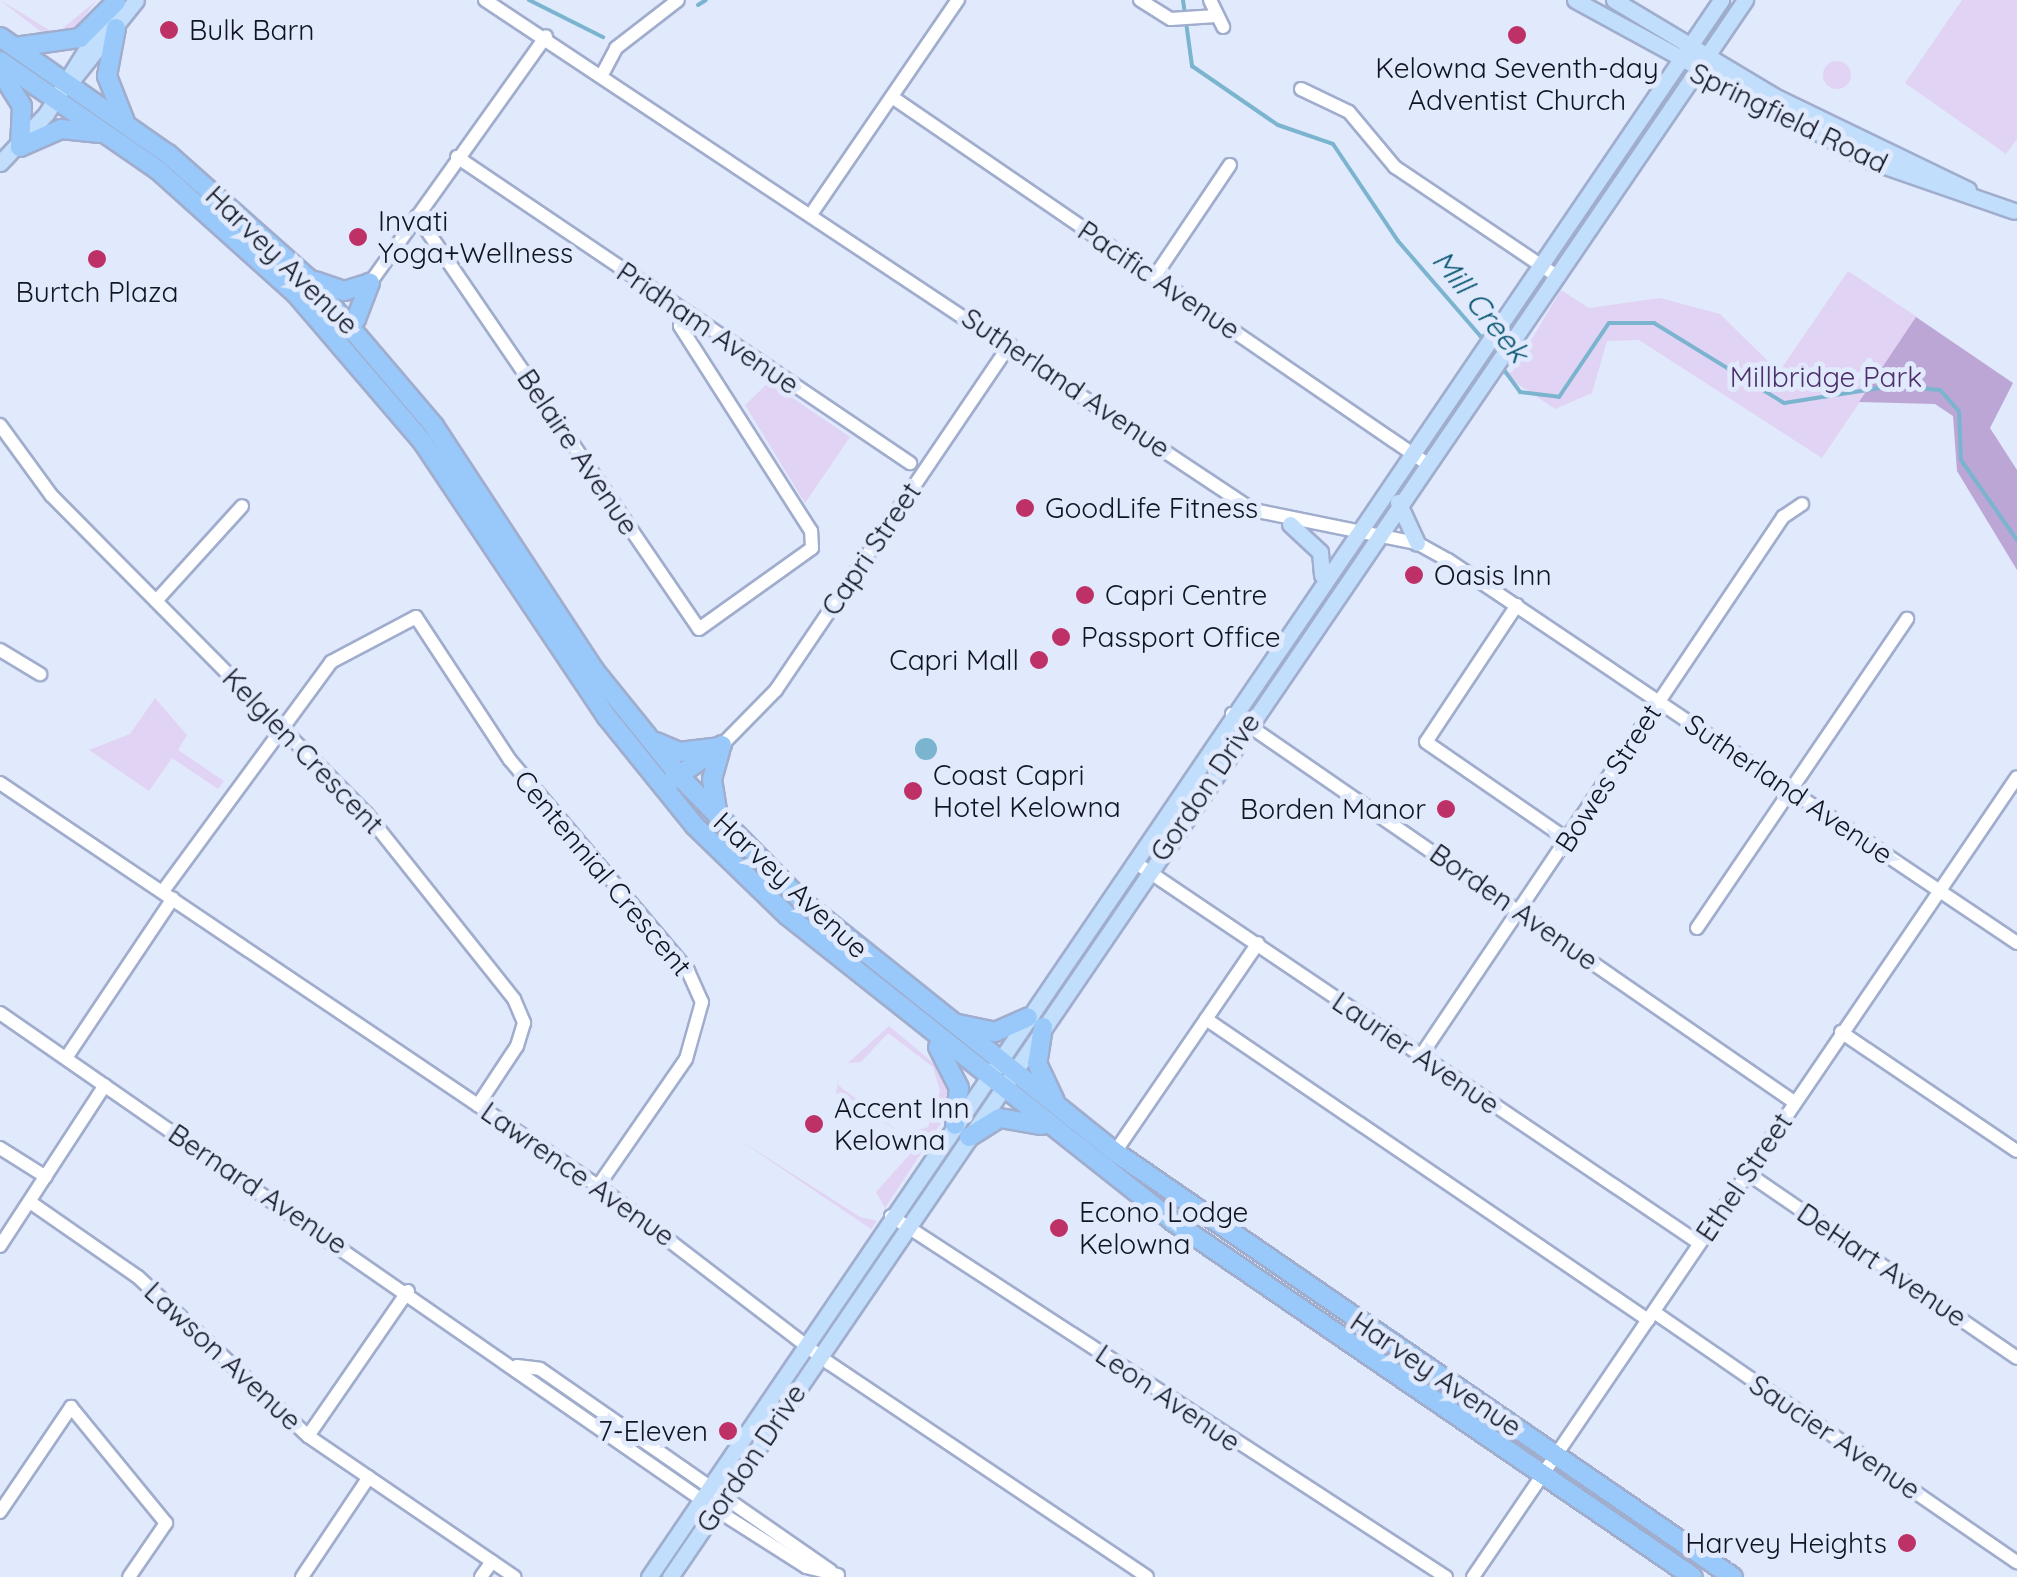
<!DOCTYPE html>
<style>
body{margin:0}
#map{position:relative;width:2017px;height:1577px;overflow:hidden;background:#e1e9fd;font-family:Quicksand,sans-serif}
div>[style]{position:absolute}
.green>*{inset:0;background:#e1d3f3}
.round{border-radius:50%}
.forest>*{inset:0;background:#bca6d6}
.water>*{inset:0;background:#7bb4cf}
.stream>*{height:4px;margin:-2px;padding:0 2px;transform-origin:2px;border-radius:2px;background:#7bb4cf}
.roads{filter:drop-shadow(2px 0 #a0adcd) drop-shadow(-2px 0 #a0adcd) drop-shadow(0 2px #a0adcd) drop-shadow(0 -2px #a0adcd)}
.minor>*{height:12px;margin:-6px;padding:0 6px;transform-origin:6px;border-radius:6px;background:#fff}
.major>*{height:15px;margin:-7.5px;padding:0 7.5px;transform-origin:7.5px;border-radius:7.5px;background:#c1dffc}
.highway>*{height:18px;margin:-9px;padding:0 9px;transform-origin:9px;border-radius:9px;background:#98c9fa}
.dots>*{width:28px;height:28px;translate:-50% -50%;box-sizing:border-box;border:5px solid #e1e9fd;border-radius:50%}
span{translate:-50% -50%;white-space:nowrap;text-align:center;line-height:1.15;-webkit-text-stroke:10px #e1e9fd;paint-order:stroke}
.poi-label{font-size:28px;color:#101520}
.left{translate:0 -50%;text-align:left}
.right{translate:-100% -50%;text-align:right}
.street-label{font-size:28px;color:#101520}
.park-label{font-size:28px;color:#4e306b}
.water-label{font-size:30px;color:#055470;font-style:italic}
</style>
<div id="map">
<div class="green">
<div style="clip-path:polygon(0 0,56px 34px,97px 0,73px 31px,50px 39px)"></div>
<div style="clip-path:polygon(1962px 0,2017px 0,2017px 139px,2006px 154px,1905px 83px)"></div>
<div class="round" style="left:1823px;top:61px;width:28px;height:28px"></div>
<div style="clip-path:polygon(1848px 271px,1917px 317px,1822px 458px,1639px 340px,1607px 341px,1592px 393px,1555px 409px,1501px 373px,1512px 372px,1561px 290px,1589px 308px,1660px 298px,1720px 314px,1779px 372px)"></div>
<div style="clip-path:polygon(769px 382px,850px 437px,805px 503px,745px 405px)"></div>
<div style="clip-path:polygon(155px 698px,187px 735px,178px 750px,224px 781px,218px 789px,172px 758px,149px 791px,89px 750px,130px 734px)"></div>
<div style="clip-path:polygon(889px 1026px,942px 1070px,952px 1089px,945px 1117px,885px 1208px,876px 1192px,912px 1152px,915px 1131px,928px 1127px,940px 1091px,933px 1067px,888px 1033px,861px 1062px,848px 1063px)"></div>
<div style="clip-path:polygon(839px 1077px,838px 1085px,899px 1132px,840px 1092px,835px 1098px)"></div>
<div style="clip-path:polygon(735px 1137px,860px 1217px,877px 1221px,871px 1229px)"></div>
</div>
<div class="forest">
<div style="clip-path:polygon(1916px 317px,2013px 383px,1990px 428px,2017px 470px,2017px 570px,1957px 471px,1953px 416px,1935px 404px,1859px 402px)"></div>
</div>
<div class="water">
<div class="round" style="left:915px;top:738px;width:22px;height:22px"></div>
</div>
<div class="stream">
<div style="left:529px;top:0;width:83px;rotate:26.6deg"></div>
<div style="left:1183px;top:0;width:67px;rotate:82.2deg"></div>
<div style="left:1192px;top:66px;width:104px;rotate:34.5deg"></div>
<div style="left:1278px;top:125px;width:58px;rotate:19.1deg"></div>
<div style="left:1333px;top:144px;width:117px;rotate:56.2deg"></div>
<div style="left:1398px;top:241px;width:130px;rotate:49.1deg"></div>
<div style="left:698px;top:5px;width:9px;rotate:-32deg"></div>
<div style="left:1502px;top:367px;width:31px;rotate:54deg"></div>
<div style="left:1520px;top:392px;width:39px;rotate:7deg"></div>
<div style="left:1559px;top:397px;width:89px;rotate:-56deg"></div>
<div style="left:1609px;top:323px;width:45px"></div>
<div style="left:1654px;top:323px;width:153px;rotate:31.6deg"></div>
<div style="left:1784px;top:403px;width:110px;rotate:-8.9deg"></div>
<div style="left:1893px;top:386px;width:47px;rotate:4.9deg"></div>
<div style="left:1940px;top:390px;width:28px;rotate:48deg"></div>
<div style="left:1959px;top:411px;width:49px;rotate:87.7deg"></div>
<div style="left:1961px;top:460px;width:98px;rotate:55deg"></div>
</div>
<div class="roads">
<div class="minor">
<div style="left:485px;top:0;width:922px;rotate:33.59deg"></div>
<div style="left:1253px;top:510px;width:167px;rotate:11.4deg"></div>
<div style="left:1417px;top:543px;width:35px;rotate:29deg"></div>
<div style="left:1448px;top:560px;width:686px;rotate:33.94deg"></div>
<div style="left:1140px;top:0;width:36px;rotate:32deg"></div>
<div style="left:1171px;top:19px;width:45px;rotate:-3.8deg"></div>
<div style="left:1210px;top:0;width:30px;rotate:64deg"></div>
<div style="left:604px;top:71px;width:26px;rotate:-62deg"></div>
<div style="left:616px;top:48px;width:78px;rotate:-37.7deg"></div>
<div style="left:1301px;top:89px;width:53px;rotate:25.6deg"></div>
<div style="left:1349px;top:112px;width:72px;rotate:50.1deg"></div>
<div style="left:1395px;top:167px;width:197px;rotate:34deg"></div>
<div style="left:892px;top:97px;width:647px;rotate:34.43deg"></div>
<div style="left:457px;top:157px;width:547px;rotate:34.04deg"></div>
<div style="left:814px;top:210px;width:255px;rotate:-55.6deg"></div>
<div style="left:417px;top:216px;width:500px;rotate:55.67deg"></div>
<div style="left:699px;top:629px;width:139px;rotate:-35.6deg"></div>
<div style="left:812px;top:548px;width:17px;rotate:-93deg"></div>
<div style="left:811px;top:531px;width:243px;rotate:-122.6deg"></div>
<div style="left:680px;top:326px;width:12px;rotate:-55deg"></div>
<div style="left:1155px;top:276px;width:134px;rotate:-56deg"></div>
<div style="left:370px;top:283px;width:303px;rotate:-54.5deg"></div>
<div style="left:0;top:425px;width:87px;rotate:53.9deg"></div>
<div style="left:51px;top:495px;width:448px;rotate:45.3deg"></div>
<div style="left:366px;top:813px;width:238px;rotate:51.5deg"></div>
<div style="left:514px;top:999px;width:26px;rotate:67deg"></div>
<div style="left:524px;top:1023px;width:24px;rotate:107deg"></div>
<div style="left:517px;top:1046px;width:71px;rotate:123.5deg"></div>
<div style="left:156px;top:601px;width:128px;rotate:-47.8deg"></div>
<div style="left:1517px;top:605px;width:164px;rotate:123.6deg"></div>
<div style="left:1426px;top:742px;width:173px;rotate:34.6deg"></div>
<div style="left:0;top:650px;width:47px;rotate:31deg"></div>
<div style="left:1232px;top:714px;width:683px;rotate:34.62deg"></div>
<div style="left:722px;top:745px;width:77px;rotate:-45.5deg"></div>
<div style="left:776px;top:690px;width:417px;rotate:-55.9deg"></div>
<div style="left:0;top:783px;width:721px;rotate:33.98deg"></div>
<div style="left:598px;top:1186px;width:291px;rotate:37.5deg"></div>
<div style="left:829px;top:1363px;width:383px;rotate:33.9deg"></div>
<div style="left:1142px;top:867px;width:672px;rotate:34.02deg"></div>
<div style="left:163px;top:891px;width:284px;rotate:-53.7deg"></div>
<div style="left:331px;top:662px;width:96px;rotate:-27.9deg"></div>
<div style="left:416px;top:617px;width:171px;rotate:56.7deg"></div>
<div style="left:510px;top:760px;width:276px;rotate:49.8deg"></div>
<div style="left:688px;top:971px;width:34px;rotate:66deg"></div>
<div style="left:702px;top:1002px;width:59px;rotate:105.7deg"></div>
<div style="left:686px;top:1059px;width:155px;rotate:124.7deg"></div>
<div style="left:1697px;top:928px;width:374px;rotate:-55.8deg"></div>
<div style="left:0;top:1013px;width:870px;rotate:34.75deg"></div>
<div style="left:715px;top:1509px;width:108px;rotate:32.5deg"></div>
<div style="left:806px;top:1567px;width:33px;rotate:14deg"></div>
<div style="left:1206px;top:1019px;width:535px;rotate:34.25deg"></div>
<div style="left:1841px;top:1032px;width:212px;rotate:34.1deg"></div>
<div style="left:1420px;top:1057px;width:651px;rotate:-56.09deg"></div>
<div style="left:1783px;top:517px;width:23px;rotate:-34deg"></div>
<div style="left:66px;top:1058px;width:192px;rotate:-56.2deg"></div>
<div style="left:0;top:1148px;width:54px;rotate:32.2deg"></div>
<div style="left:1115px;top:1152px;width:253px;rotate:-55.6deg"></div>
<div style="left:1747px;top:1173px;width:327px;rotate:34.4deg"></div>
<div style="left:30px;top:1202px;width:131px;rotate:34.8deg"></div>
<div style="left:138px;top:1277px;width:233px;rotate:43.1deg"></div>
<div style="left:308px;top:1436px;width:250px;rotate:34.3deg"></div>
<div style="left:891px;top:1216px;width:662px;rotate:33.04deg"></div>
<div style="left:0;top:1246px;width:192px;rotate:-56.9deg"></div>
<div style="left:1654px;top:1312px;width:441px;rotate:34.6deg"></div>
<div style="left:517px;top:1366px;width:23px;rotate:7deg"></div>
<div style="left:540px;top:1369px;width:354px;rotate:34.8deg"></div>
<div style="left:308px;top:1436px;width:176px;rotate:-55.4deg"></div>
<div style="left:0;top:1512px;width:127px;rotate:-55.9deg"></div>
<div style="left:71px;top:1407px;width:150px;rotate:50.7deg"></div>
<div style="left:166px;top:1523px;width:65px;rotate:124.4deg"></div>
<div style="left:302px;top:1577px;width:120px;rotate:-56.2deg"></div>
<div style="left:481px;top:1577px;width:19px;rotate:-55deg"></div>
<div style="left:1473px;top:1577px;width:967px;rotate:-55.78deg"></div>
</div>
<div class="major">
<div style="left:1575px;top:0;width:336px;rotate:28.6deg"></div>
<div style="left:1870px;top:161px;width:152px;rotate:19.1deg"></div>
<div style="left:1614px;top:0;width:191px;rotate:30.9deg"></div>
<div style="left:1778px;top:98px;width:211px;rotate:25.8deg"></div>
<div style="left:72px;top:80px;width:102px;rotate:-51.3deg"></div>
<div style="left:0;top:163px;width:67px;rotate:-46.8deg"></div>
<div style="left:46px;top:114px;width:115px;rotate:-58.1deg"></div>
<div style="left:1398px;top:502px;width:45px;rotate:65.1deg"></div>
<div style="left:1290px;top:524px;width:41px;rotate:43deg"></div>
<div style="left:1320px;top:552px;width:23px;rotate:85deg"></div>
<div style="left:649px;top:1577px;width:1907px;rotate:-55.79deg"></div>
<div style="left:670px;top:1577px;width:1909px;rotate:-55.72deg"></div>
</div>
<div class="highway">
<div style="left:116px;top:28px;width:49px;rotate:100.6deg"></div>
<div style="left:107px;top:76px;width:49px;rotate:68.6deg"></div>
<div style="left:0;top:37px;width:205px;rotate:34.9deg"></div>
<div style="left:168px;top:154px;width:188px;rotate:41.6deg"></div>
<div style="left:309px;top:279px;width:193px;rotate:49.6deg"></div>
<div style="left:434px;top:426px;width:292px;rotate:56.7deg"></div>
<div style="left:594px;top:670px;width:140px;rotate:51.1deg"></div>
<div style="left:682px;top:779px;width:173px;rotate:45.5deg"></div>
<div style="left:803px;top:902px;width:400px;rotate:38.7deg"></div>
<div style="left:1115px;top:1152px;width:750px;rotate:34.52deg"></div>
<div style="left:15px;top:47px;width:66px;rotate:-7.9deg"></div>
<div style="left:80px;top:38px;width:51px;rotate:-45deg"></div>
<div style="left:0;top:61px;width:192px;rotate:34.6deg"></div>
<div style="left:158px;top:170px;width:186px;rotate:41.9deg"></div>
<div style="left:296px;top:294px;width:194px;rotate:49.4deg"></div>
<div style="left:422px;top:441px;width:332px;rotate:56.2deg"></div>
<div style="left:607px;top:717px;width:140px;rotate:51.1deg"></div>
<div style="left:695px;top:826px;width:129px;rotate:44.1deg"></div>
<div style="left:788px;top:916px;width:489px;rotate:38.4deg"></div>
<div style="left:1171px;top:1220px;width:632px;rotate:34.37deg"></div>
<div style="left:0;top:71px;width:41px;rotate:57.8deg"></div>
<div style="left:22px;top:106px;width:41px;rotate:92.8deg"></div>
<div style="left:20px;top:147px;width:45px;rotate:-23.7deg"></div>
<div style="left:61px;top:129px;width:39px;rotate:6deg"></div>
<div style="left:315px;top:281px;width:31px;rotate:19deg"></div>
<div style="left:344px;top:291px;width:27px;rotate:-17deg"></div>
<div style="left:342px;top:324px;width:15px;rotate:-20deg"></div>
<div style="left:356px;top:319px;width:39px;rotate:-69deg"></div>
<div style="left:656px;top:742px;width:25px;rotate:23deg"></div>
<div style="left:679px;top:752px;width:38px;rotate:-7deg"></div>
<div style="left:672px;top:780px;width:61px;rotate:-35deg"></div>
<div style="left:718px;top:817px;width:38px;rotate:-99deg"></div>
<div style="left:712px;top:779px;width:29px;rotate:-74deg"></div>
<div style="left:958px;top:1024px;width:38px;rotate:12deg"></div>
<div style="left:995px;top:1032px;width:36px;rotate:-24deg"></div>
<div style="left:1043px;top:1027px;width:36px;rotate:99deg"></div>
<div style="left:1037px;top:1063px;width:42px;rotate:64.7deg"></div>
<div style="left:938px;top:1047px;width:46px;rotate:62.9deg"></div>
<div style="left:959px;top:1088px;width:37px;rotate:96deg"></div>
<div style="left:969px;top:1137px;width:36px;rotate:-32deg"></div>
<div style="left:1000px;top:1118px;width:42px;rotate:9.7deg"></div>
</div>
</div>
<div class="dots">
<div style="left:169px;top:30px;background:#bd3167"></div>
<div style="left:1517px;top:35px;background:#bd3167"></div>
<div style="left:358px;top:237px;background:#bd3167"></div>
<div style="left:97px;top:259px;background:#bd3167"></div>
<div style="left:1025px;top:508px;background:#bd3167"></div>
<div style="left:1414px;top:575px;background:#bd3167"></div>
<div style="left:1085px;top:595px;background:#bd3167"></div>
<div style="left:1061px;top:637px;background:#bd3167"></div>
<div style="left:1039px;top:660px;background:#bd3167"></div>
<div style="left:913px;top:791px;background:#bd3167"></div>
<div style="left:1446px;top:809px;background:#bd3167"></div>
<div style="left:814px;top:1124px;background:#bd3167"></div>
<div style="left:1059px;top:1228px;background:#bd3167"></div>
<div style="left:728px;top:1431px;background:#bd3167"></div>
<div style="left:1907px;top:1543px;background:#bd3167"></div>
</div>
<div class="poi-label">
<span class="left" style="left:189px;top:30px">Bulk Barn</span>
<span style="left:1517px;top:84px">Kelowna Seventh-day<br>Adventist Church</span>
<span class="left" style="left:378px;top:237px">Invati<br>Yoga+Wellness</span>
<span style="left:97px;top:292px">Burtch Plaza</span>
<span class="left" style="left:1045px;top:508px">GoodLife Fitness</span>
<span class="left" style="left:1434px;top:575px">Oasis Inn</span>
<span class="left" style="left:1105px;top:595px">Capri Centre</span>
<span class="left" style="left:1081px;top:637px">Passport Office</span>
<span class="right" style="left:1019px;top:660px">Capri Mall</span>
<span class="left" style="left:933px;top:791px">Coast Capri<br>Hotel Kelowna</span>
<span class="right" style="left:1426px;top:809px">Borden Manor</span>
<span class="left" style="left:834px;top:1124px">Accent Inn<br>Kelowna</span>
<span class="left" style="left:1079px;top:1228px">Econo Lodge<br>Kelowna</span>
<span class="right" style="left:708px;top:1431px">7-Eleven</span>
<span class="right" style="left:1887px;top:1543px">Harvey Heights</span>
</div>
<div class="street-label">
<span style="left:1789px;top:118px;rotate:26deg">Springfield Road</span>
<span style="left:282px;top:260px;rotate:44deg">Harvey Avenue</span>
<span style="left:1159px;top:280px;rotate:34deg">Pacific Avenue</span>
<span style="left:708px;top:328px;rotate:34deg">Pridham Avenue</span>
<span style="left:1066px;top:383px;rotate:34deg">Sutherland Avenue</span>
<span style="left:578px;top:452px;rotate:56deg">Belaire Avenue</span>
<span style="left:871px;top:549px;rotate:-56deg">Capri Street</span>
<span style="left:303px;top:751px;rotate:46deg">Kelglen Crescent</span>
<span style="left:1608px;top:778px;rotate:-57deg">Bowes Street</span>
<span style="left:1205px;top:787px;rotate:-56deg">Gordon Drive</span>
<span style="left:1789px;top:789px;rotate:34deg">Sutherland Avenue</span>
<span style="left:603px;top:873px;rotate:50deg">Centennial Crescent</span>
<span style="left:791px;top:885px;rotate:43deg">Harvey Avenue</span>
<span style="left:1514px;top:907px;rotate:35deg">Borden Avenue</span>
<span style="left:1416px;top:1053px;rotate:34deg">Laurier Avenue</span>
<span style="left:578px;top:1174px;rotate:35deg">Lawrence Avenue</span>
<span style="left:1744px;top:1177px;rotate:-56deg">Ethel Street</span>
<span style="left:258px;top:1189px;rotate:34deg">Bernard Avenue</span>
<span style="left:1882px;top:1265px;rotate:34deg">DeHart Avenue</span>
<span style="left:223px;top:1356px;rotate:43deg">Lawson Avenue</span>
<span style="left:1436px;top:1374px;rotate:34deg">Harvey Avenue</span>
<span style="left:1168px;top:1398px;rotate:34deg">Leon Avenue</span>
<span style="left:1835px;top:1437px;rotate:34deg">Saucier Avenue</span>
<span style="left:751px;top:1458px;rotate:-56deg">Gordon Drive</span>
</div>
<div class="park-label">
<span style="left:1826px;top:377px">Millbridge Park</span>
</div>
<div class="water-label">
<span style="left:1481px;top:306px;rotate:51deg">Mill Creek</span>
</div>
</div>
